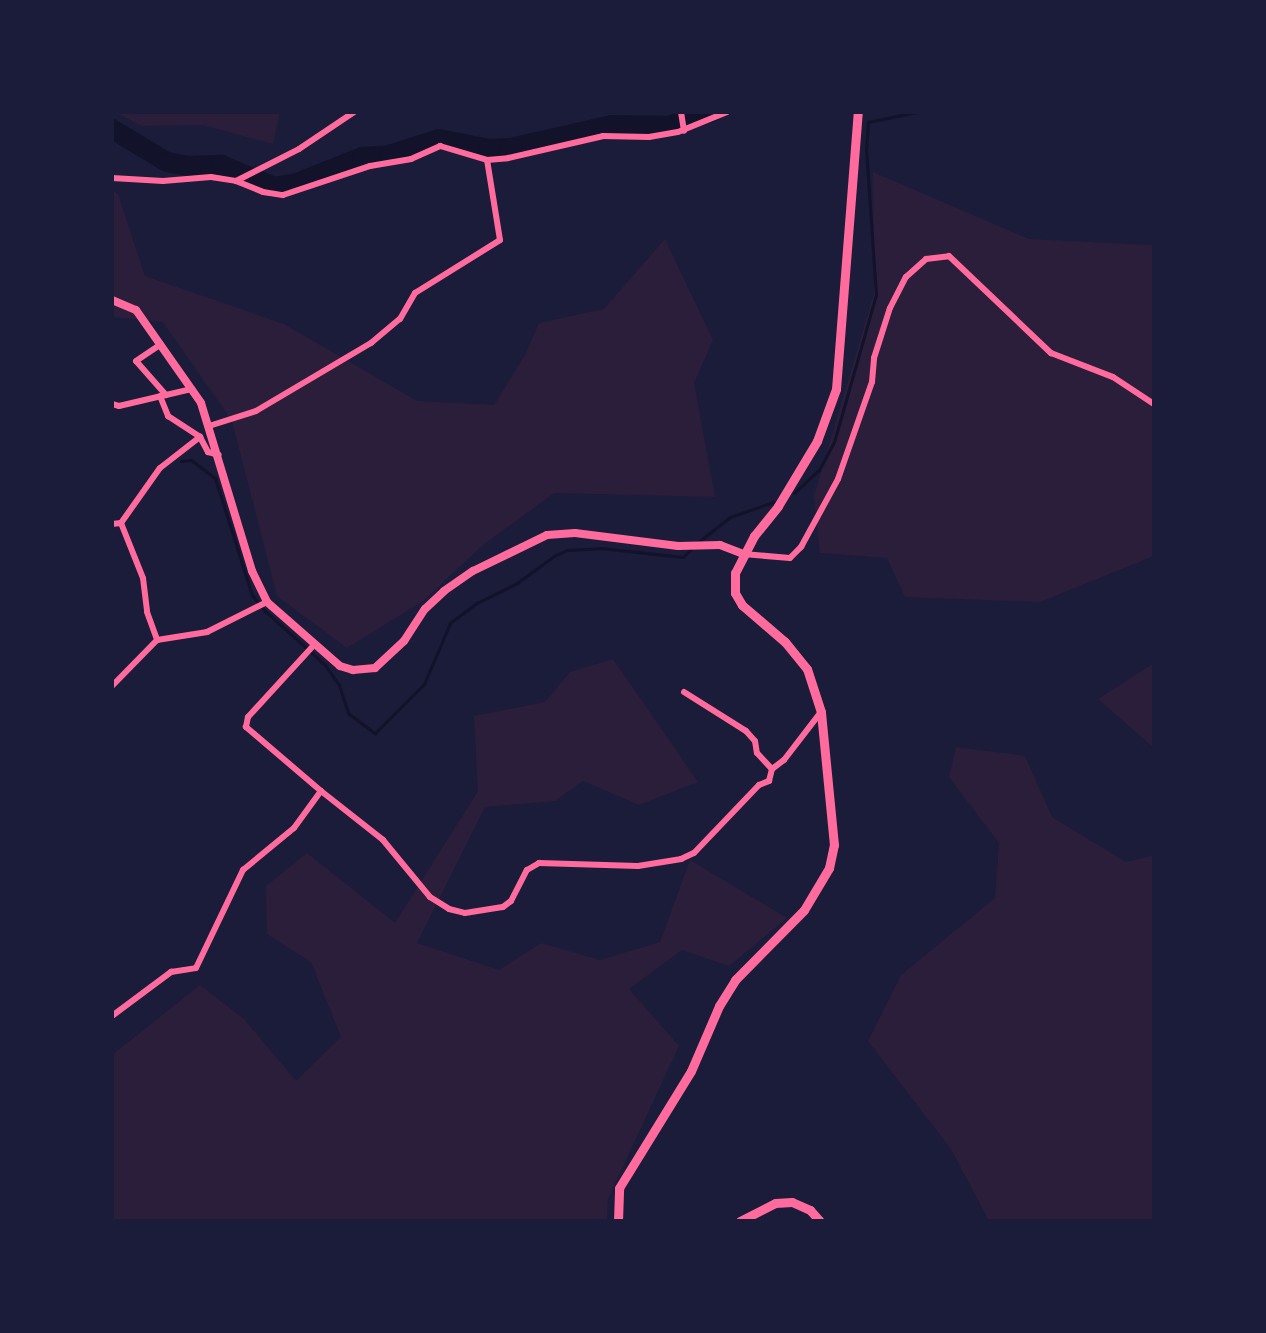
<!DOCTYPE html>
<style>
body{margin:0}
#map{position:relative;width:1266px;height:1333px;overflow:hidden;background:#1b1b3a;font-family:"Fira Sans Condensed",sans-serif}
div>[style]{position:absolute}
.green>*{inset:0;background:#2a1e3b}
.stream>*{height:3px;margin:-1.5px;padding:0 1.5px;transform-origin:1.5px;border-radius:1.5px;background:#12122b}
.river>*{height:20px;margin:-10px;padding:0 10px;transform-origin:10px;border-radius:10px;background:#12122b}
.minor>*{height:6px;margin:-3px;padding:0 3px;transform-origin:3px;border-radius:3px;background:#ff6b9d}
.tertiary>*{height:8px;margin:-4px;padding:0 4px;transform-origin:4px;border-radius:4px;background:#ff6b9d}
.secondary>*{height:9px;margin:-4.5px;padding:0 4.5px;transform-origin:4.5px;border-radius:4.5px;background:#ff6b9d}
span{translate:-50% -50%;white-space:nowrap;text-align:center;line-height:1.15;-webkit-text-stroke:7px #1b1b3a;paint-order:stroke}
.frame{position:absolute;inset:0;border:114px solid #1b1b3a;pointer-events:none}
</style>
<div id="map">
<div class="green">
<div style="clip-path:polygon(115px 112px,280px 112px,273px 144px,203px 125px,142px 126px)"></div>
<div style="clip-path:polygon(873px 172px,1029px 239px,1151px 245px,1154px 240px,1154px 556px,1040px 602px,905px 597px,887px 558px,820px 553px,814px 496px,874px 293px)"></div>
<div style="clip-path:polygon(112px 190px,118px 194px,145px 276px,284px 324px,417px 401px,494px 405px,525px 355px,539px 323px,604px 309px,665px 239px,713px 340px,694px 383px,715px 497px,554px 493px,483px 545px,423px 601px,347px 648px,277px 596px,232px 421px,163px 322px,112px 317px)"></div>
<div style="clip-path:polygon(613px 659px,698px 782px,639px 805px,583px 781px,555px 801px,485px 807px,417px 943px,499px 970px,541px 943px,600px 960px,660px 942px,690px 860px,787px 918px,729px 966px,682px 950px,629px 989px,679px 1046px,608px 1199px,607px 1221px,112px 1221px,112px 1055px,200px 985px,245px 1020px,296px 1081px,341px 1037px,311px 962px,267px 934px,266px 886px,307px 853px,395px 923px,478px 791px,474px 716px,545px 702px,570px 672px)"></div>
<div style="clip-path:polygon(1154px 663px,1154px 748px,1098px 699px)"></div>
<div style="clip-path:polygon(956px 747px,1025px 756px,1052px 817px,1126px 862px,1154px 855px,1154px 1221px,989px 1221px,951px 1149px,868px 1041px,901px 975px,995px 898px,999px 843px,949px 777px)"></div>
</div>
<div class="stream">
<div style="left:181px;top:461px;width:10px;rotate:-6deg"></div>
<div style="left:191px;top:460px;width:30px;rotate:37deg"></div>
<div style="left:215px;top:478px;width:123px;rotate:72.5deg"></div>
<div style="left:252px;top:595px;width:21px;rotate:51deg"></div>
<div style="left:265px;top:611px;width:81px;rotate:42deg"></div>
<div style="left:325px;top:665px;width:24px;rotate:55deg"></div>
<div style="left:339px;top:685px;width:29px;rotate:72deg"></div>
<div style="left:348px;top:713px;width:34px;rotate:37deg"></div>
<div style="left:375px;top:733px;width:69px;rotate:-45deg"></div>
<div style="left:424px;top:684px;width:66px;rotate:-66.9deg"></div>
<div style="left:450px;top:623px;width:34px;rotate:-37deg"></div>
<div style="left:477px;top:603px;width:45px;rotate:-26.6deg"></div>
<div style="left:517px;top:583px;width:46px;rotate:-36.1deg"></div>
<div style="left:554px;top:556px;width:14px;rotate:-25deg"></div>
<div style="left:567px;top:550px;width:34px;rotate:-3deg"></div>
<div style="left:601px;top:548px;width:82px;rotate:6.3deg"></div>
<div style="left:683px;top:557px;width:13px;rotate:-45deg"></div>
<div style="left:794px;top:493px;width:34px;rotate:-43deg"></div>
<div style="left:819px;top:470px;width:32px;rotate:-62deg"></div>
<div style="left:834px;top:442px;width:153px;rotate:-74.1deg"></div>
<div style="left:876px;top:295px;width:145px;rotate:-93.9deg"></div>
<div style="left:866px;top:150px;width:28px;rotate:-86deg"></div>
<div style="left:868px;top:122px;width:49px;rotate:-11.8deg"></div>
<div style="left:697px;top:543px;width:42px;rotate:-38.2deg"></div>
<div style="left:730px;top:517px;width:46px;rotate:-19.2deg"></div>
</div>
<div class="river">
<div style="left:112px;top:129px;width:64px;rotate:31deg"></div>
<div style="left:167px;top:162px;width:21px;rotate:11deg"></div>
<div style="left:188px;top:166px;width:33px;rotate:-2deg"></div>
<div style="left:221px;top:165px;width:57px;rotate:22.5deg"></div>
<div style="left:274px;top:187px;width:23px;rotate:-10deg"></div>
<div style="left:297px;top:183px;width:70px;rotate:-21.8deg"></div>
<div style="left:362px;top:157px;width:27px;rotate:-4deg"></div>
<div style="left:389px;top:155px;width:52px;rotate:-17.7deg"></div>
<div style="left:439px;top:139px;width:51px;rotate:11.3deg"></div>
<div style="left:489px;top:149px;width:21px;rotate:-3deg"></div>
<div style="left:510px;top:148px;width:105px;rotate:-12.7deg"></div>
<div style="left:612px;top:125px;width:56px;rotate:1deg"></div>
<div style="left:668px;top:126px;width:46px;rotate:-17.7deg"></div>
</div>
<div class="minor">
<div style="left:681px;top:112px;width:19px;rotate:81deg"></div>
<div style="left:112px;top:178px;width:51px;rotate:3.4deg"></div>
<div style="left:163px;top:181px;width:48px;rotate:-4.8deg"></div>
<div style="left:211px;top:177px;width:25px;rotate:9deg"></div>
<div style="left:236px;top:181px;width:71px;rotate:-26.9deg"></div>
<div style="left:299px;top:149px;width:66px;rotate:-33.9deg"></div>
<div style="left:236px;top:181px;width:29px;rotate:22deg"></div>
<div style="left:263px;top:192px;width:20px;rotate:9deg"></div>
<div style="left:283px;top:195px;width:92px;rotate:-18.4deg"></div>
<div style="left:370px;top:166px;width:42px;rotate:-9.7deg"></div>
<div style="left:411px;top:159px;width:32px;rotate:-24deg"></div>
<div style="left:440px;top:146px;width:49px;rotate:16.6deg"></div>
<div style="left:487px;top:160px;width:21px;rotate:-5deg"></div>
<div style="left:508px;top:158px;width:98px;rotate:-13deg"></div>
<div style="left:603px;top:136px;width:46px;rotate:1.2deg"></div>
<div style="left:649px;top:137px;width:29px;rotate:-10deg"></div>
<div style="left:678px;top:132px;width:53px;rotate:-22.2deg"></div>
<div style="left:166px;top:395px;width:27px;rotate:-13deg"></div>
<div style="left:160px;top:396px;width:22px;rotate:68deg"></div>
<div style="left:168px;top:416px;width:38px;rotate:33deg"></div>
<div style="left:112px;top:404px;width:7px;rotate:16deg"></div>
<div style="left:119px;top:406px;width:48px;rotate:-13.2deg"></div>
<div style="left:166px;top:395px;width:45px;rotate:-131.4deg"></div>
<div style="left:136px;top:361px;width:30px;rotate:-34deg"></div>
<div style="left:209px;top:426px;width:49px;rotate:-17.7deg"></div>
<div style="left:256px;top:411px;width:134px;rotate:-30.6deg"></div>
<div style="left:371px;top:343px;width:38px;rotate:-40deg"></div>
<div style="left:400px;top:319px;width:30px;rotate:-60deg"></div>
<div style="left:415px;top:293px;width:100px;rotate:-31.9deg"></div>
<div style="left:500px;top:240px;width:81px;rotate:-99.2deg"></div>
<div style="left:121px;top:523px;width:59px;rotate:68.2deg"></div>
<div style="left:143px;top:578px;width:34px;rotate:83deg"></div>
<div style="left:147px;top:612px;width:30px;rotate:70deg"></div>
<div style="left:112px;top:524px;width:9px;rotate:-6deg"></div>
<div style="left:121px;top:523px;width:67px;rotate:-54.7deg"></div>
<div style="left:160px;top:468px;width:51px;rotate:-37.8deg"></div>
<div style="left:200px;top:437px;width:17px;rotate:62deg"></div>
<div style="left:208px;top:452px;width:11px;rotate:15deg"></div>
<div style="left:743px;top:554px;width:47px;rotate:4.9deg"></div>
<div style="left:790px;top:558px;width:16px;rotate:-45deg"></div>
<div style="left:801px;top:547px;width:77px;rotate:-61.4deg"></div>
<div style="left:838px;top:479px;width:103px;rotate:-70.7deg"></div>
<div style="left:872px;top:382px;width:24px;rotate:-85deg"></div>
<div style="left:874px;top:358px;width:52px;rotate:-72.3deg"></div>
<div style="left:890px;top:308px;width:35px;rotate:-63deg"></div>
<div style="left:906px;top:277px;width:27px;rotate:-42deg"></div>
<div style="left:926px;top:259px;width:23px;rotate:-7deg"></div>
<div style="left:949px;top:256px;width:141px;rotate:43.6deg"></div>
<div style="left:1051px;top:353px;width:66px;rotate:21.2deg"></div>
<div style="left:1113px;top:377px;width:49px;rotate:33.4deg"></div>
<div style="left:112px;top:686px;width:64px;rotate:-45.6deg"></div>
<div style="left:157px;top:640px;width:51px;rotate:-9.1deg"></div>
<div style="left:207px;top:632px;width:67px;rotate:-26.6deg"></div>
<div style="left:684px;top:692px;width:73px;rotate:32.2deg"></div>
<div style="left:746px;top:731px;width:13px;rotate:48deg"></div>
<div style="left:755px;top:741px;width:12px;rotate:81deg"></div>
<div style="left:757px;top:753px;width:22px;rotate:47deg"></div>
<div style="left:321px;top:791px;width:79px;rotate:38.3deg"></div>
<div style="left:383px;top:840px;width:74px;rotate:50.5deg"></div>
<div style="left:430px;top:897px;width:22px;rotate:32deg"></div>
<div style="left:449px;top:909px;width:16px;rotate:14deg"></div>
<div style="left:465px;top:913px;width:38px;rotate:-9deg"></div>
<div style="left:503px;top:907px;width:10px;rotate:-37deg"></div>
<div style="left:511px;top:901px;width:35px;rotate:-63deg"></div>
<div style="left:527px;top:870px;width:14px;rotate:-30deg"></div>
<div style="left:539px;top:863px;width:99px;rotate:1.7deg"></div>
<div style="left:638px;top:866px;width:44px;rotate:-9.2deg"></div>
<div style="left:681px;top:859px;width:14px;rotate:-25deg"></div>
<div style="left:694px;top:853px;width:94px;rotate:-46.3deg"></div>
<div style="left:759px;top:785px;width:11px;rotate:-22deg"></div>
<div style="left:769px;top:781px;width:12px;rotate:-76deg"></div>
<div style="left:772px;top:769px;width:15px;rotate:-37deg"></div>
<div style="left:784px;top:760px;width:61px;rotate:-52.4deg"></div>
<div style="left:112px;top:1016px;width:74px;rotate:-36.7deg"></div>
<div style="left:171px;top:972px;width:25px;rotate:-9deg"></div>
<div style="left:196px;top:968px;width:109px;rotate:-64.4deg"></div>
<div style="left:243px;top:870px;width:66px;rotate:-39.5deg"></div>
<div style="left:294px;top:828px;width:46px;rotate:-53.9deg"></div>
<div style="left:321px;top:791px;width:99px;rotate:-139.5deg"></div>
<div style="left:246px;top:727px;width:10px;rotate:-79deg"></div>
<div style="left:248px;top:717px;width:99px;rotate:-47.5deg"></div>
</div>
<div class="tertiary">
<div style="left:112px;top:300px;width:26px;rotate:23deg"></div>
<div style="left:136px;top:310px;width:113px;rotate:55deg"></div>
<div style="left:201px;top:403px;width:176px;rotate:73.1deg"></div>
<div style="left:252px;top:571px;width:34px;rotate:64deg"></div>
<div style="left:267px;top:602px;width:97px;rotate:41.2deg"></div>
<div style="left:340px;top:666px;width:14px;rotate:17deg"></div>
<div style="left:353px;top:670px;width:22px;rotate:-5deg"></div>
<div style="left:375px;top:668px;width:40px;rotate:-43deg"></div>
<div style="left:404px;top:641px;width:38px;rotate:-57deg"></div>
<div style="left:425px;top:609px;width:26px;rotate:-43deg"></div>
<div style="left:444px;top:591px;width:35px;rotate:-35deg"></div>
<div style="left:473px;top:571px;width:82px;rotate:-25.9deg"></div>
<div style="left:547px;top:535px;width:28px;rotate:-4deg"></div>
<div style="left:575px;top:533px;width:104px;rotate:7.2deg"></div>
<div style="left:678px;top:546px;width:42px;rotate:-1.4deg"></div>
<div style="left:720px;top:545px;width:25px;rotate:21deg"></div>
</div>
<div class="secondary">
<div style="left:618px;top:1221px;width:33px;rotate:-88deg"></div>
<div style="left:619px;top:1188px;width:137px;rotate:-58.4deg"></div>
<div style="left:691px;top:1071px;width:71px;rotate:-66.7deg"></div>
<div style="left:719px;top:1006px;width:31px;rotate:-58deg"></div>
<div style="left:735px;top:980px;width:98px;rotate:-45.4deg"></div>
<div style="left:804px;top:910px;width:49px;rotate:-59.2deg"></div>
<div style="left:829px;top:868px;width:24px;rotate:-78deg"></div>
<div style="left:834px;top:845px;width:134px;rotate:-95.6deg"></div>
<div style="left:821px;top:712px;width:45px;rotate:-108deg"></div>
<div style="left:807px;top:669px;width:35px;rotate:-129deg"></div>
<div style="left:785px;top:642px;width:57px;rotate:-139.3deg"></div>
<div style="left:742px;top:605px;width:14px;rotate:-120deg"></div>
<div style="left:735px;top:593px;width:20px;rotate:-90deg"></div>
<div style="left:735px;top:573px;width:42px;rotate:-62.8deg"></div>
<div style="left:754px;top:536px;width:38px;rotate:-51deg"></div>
<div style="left:778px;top:506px;width:76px;rotate:-59deg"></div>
<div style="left:817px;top:441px;width:55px;rotate:-69.9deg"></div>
<div style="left:836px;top:389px;width:278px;rotate:-85.5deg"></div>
<div style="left:740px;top:1221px;width:39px;rotate:-27deg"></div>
<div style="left:775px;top:1203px;width:17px;rotate:-3deg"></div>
<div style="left:792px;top:1202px;width:20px;rotate:24deg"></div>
<div style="left:810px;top:1210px;width:15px;rotate:48deg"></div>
</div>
<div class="frame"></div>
</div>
